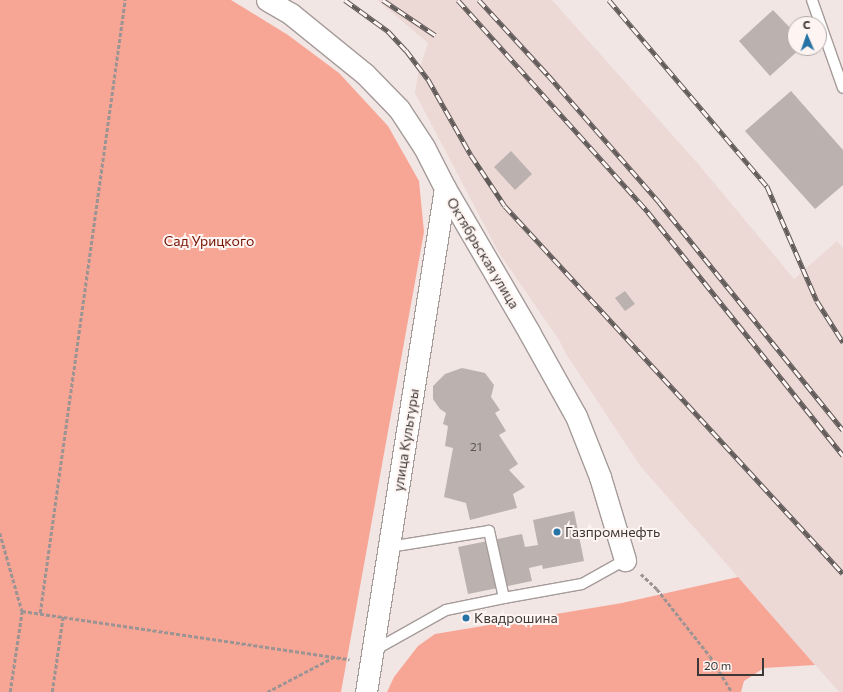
<!DOCTYPE html>
<meta charset="utf-8">
<style>
body{margin:0}
#map{position:relative;width:843px;height:692px;overflow:hidden;background:#f1e6e4;font-family:Commissioner,sans-serif}
div>[style]{position:absolute}
.built>*{inset:0;background:#ecd9d5}
.green>*{inset:0;background:#f7a696}
.building>*{inset:0;background:#bbb1af}
.path>*{height:2.5px;margin-top:-1.25px;transform-origin:0;background:repeating-linear-gradient(90deg,#9c9493 0 4px,transparent 0 6px)}
.roads{filter:drop-shadow(1px 0 #a59b99) drop-shadow(-1px 0 #a59b99) drop-shadow(0 1px #a59b99) drop-shadow(0 -1px #a59b99)}
.lane>*{height:10px;margin:-5px;padding:0 5px;transform-origin:5px;border-radius:5px;background:#fff}
.street>*{height:21px;margin:-10.5px;padding:0 10.5px;transform-origin:10.5px;border-radius:10.5px;background:#fff}
.rail>*{height:4.5px;margin-top:-2.25px;transform-origin:0;background:repeating-linear-gradient(90deg,#fef4f1 0 9px,#605a59 0 18px);box-sizing:border-box;border-block:1px solid #605a59}
.dots>*{width:11px;height:11px;translate:-50% -50%;box-sizing:border-box;border:2px solid #fef4f1;border-radius:50%}
span{translate:-50% -50%;white-space:nowrap;text-align:center;line-height:1.15;-webkit-text-stroke:4px #fef4f1;paint-order:stroke}
.number-label{font-size:12px;color:#5c5655}
.number-label span{-webkit-text-stroke-width:0}
.park-label{font-size:14px;color:#751203}
.street-label{font-size:14px;color:#3c3837}
.poi-label{font-size:14px;color:#3c3837}
.left{translate:0 -50%;text-align:left}
.north{position:absolute;left:787px;top:16px;width:40px;height:40px;box-sizing:border-box;background:#fef4f1;border:1px solid #b0a9a7;border-radius:50%;rotate:358deg;font-size:11px;font-weight:700;line-height:16px;text-align:center;color:#3c3837}
.north::after{content:'';display:block;margin:auto;width:14px;height:18px;background:#2673a6;clip-path:polygon(50% 0,100% 100%,50% 72%,0 100%)}
.scale{position:absolute;left:697px;top:658px;width:67px;height:18px;box-sizing:border-box;border:2px solid #3c3837;border-top:0;padding-left:5px;font-size:12px;line-height:14px;white-space:nowrap;color:#3c3837;-webkit-text-stroke:3px #fef4f1;paint-order:stroke}
</style>
<div id="map">
<div class="built">
<div style="clip-path:polygon(377px 0,552px 0,699px 165px,794px 279px,837px 241px,843px 248px,843px 692px,839px 692px,641px 467px,566px 354px,559px 340px,499px 253px,415px 93px,418px 74px,428px 43px)"></div>
</div>
<div class="green">
<div style="clip-path:polygon(0 0,231px 0,288px 35px,339px 73px,388px 126px,419px 181px,424px 232px,341px 692px,0 692px)"></div>
<div style="clip-path:polygon(738px 577px,815px 665px,764px 668px,744px 681px,741px 692px,387px 692px,394px 677px,418px 646px,435px 634px,622px 603px)"></div>
</div>
<div class="building">
<div style="clip-path:polygon(773px 10px,795px 33px,795px 48px,801px 48px,770px 76px,739px 41px)"></div>
<div style="clip-path:polygon(791px 91px,843px 150px,843px 185px,815px 209px,745px 131px)"></div>
<div style="clip-path:polygon(511px 151px,532px 174px,515px 190px,494px 167px)"></div>
<div style="clip-path:polygon(625px 291px,635px 304px,625px 311px,615px 298px)"></div>
<div style="clip-path:polygon(462px 368px,485px 373px,494px 385px,491px 397px,500px 410px,495px 413px,506px 431px,499px 435px,518px 464px,509px 470px,525px 487px,513px 494px,517px 508px,470px 520px,466px 503px,444px 497px,453px 448px,445px 446px,448px 426px,443px 424px,446px 413px,440px 409px,433px 399px,433px 386px,445px 374px)"></div>
<div style="clip-path:polygon(574px 511px,584px 561px,543px 569px,542px 565px,529px 568px,532px 581px,468px 594px,458px 547px,522px 534px,525px 547px,538px 545px,533px 520px)"></div>
</div>
<div class="path">
<div style="left:0;top:533px;width:81px;rotate:74.2deg"></div>
<div style="left:641px;top:574px;width:22px;rotate:43deg"></div>
<div style="left:657px;top:589px;width:85px;rotate:51.7deg"></div>
<div style="left:710px;top:656px;width:42px;rotate:58.6deg"></div>
<div style="left:40px;top:613px;width:619px;rotate:-82.11deg"></div>
<div style="left:10px;top:692px;width:82px;rotate:-81.6deg"></div>
<div style="left:22px;top:611px;width:331px;rotate:8.4deg"></div>
<div style="left:52px;top:692px;width:76px;rotate:-81.7deg"></div>
<div style="left:267px;top:692px;width:76px;rotate:-27.6deg"></div>
</div>
<div class="roads">
<div class="lane">
<div style="left:812px;top:0;width:93px;rotate:70.6deg"></div>
<div style="left:504px;top:598px;width:79px;rotate:-10.2deg"></div>
<div style="left:582px;top:584px;width:49px;rotate:-29.2deg"></div>
<div style="left:373px;top:651px;width:84px;rotate:-29.3deg"></div>
<div style="left:446px;top:610px;width:59px;rotate:-11.7deg"></div>
<div style="left:504px;top:598px;width:69px;rotate:-102.6deg"></div>
<div style="left:489px;top:531px;width:101px;rotate:170.9deg"></div>
</div>
<div class="street">
<div style="left:267px;top:0;width:28px;rotate:30deg"></div>
<div style="left:291px;top:14px;width:95px;rotate:39deg"></div>
<div style="left:365px;top:74px;width:49px;rotate:45.8deg"></div>
<div style="left:399px;top:109px;width:45px;rotate:56.7deg"></div>
<div style="left:424px;top:147px;width:46px;rotate:62.9deg"></div>
<div style="left:445px;top:188px;width:167px;rotate:59.7deg"></div>
<div style="left:529px;top:332px;width:96px;rotate:60.8deg"></div>
<div style="left:576px;top:416px;width:66px;rotate:68.5deg"></div>
<div style="left:600px;top:477px;width:87px;rotate:73.2deg"></div>
<div style="left:366px;top:692px;width:510px;rotate:-81.09deg"></div>
</div>
</div>
<div class="rail">
<div style="left:345px;top:0;width:53px;rotate:35.8deg"></div>
<div style="left:388px;top:31px;width:26px;rotate:47deg"></div>
<div style="left:406px;top:50px;width:36px;rotate:53deg"></div>
<div style="left:428px;top:79px;width:87px;rotate:60.5deg"></div>
<div style="left:471px;top:155px;width:61px;rotate:56.3deg"></div>
<div style="left:505px;top:206px;width:499px;rotate:47.4deg"></div>
<div style="left:383px;top:0;width:63px;rotate:33.9deg"></div>
<div style="left:458px;top:0;width:285px;rotate:48.1deg"></div>
<div style="left:648px;top:212px;width:312px;rotate:51.3deg"></div>
<div style="left:479px;top:0;width:102px;rotate:47.4deg"></div>
<div style="left:548px;top:75px;width:169px;rotate:48.8deg"></div>
<div style="left:659px;top:202px;width:293px;rotate:51.1deg"></div>
<div style="left:609px;top:0;width:244px;rotate:49.7deg"></div>
<div style="left:767px;top:186px;width:125px;rotate:66.5deg"></div>
<div style="left:817px;top:301px;width:49px;rotate:57.6deg"></div>
</div>
<div class="dots">
<div style="left:557px;top:532px;background:#2673a6"></div>
<div style="left:466px;top:618px;background:#2673a6"></div>
</div>
<div class="number-label">
<span style="left:476px;top:447px">21</span>
</div>
<div class="park-label">
<span style="left:209px;top:241px">Сад Урицкого</span>
</div>
<div class="street-label">
<span style="left:483px;top:253px;rotate:59deg">Октябрьская улица</span>
<span style="left:406px;top:440px;rotate:-81deg">улица Культуры</span>
</div>
<div class="poi-label">
<span class="left" style="left:565px;top:532px">Газпромнефть</span>
<span class="left" style="left:474px;top:618px">Квадрошина</span>
</div>
<div class="north">С</div>
<div class="scale">20 m</div>
</div>
